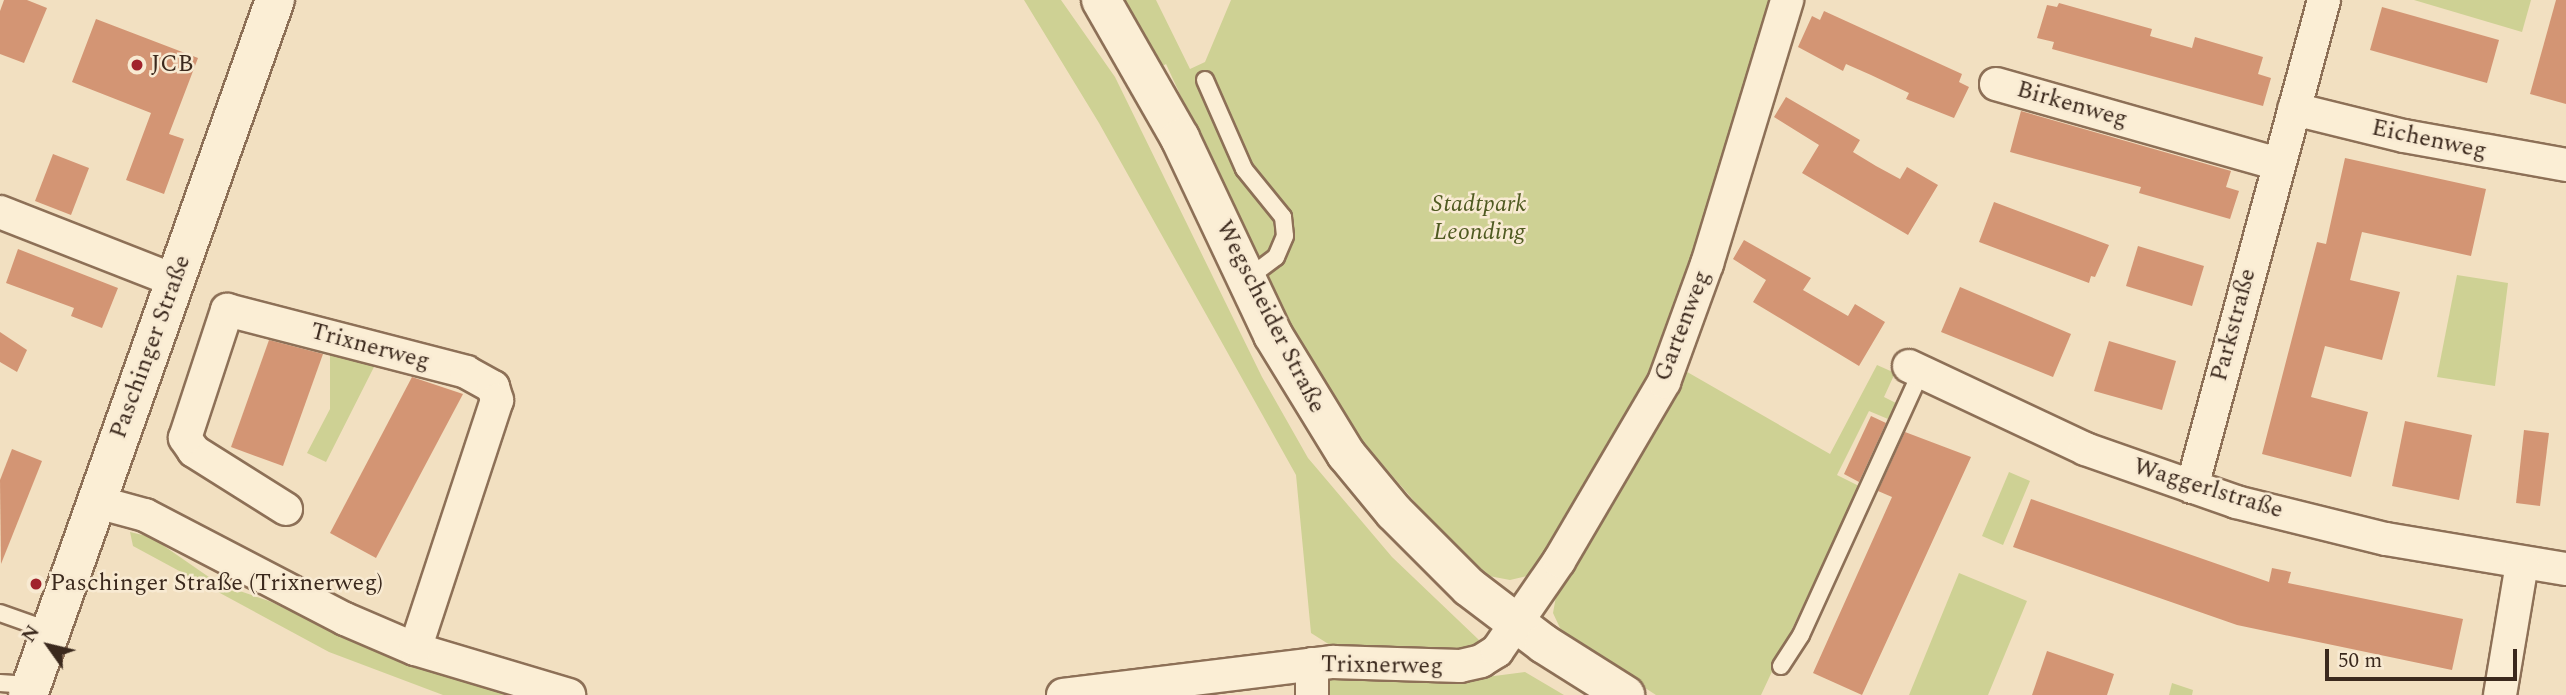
<!DOCTYPE html>
<meta charset="utf-8">
<style>
body{margin:0}
#map{position:relative;width:2566px;height:695px;overflow:hidden;background:#f2e0c1;font-family:Spectral,serif}
div>[style]{position:absolute}
.green>*{inset:0;background:#ced194}
.building>*{inset:0;background:#d39574}
.roads{filter:drop-shadow(2px 0 #8d7057) drop-shadow(-2px 0 #8d7057) drop-shadow(0 2px #8d7057) drop-shadow(0 -2px #8d7057)}
.service>*{height:16px;margin:-8px;padding:0 8px;transform-origin:8px;border-radius:8px;background:#fbeed5}
.minor>*{height:32px;margin:-16px;padding:0 16px;transform-origin:16px;border-radius:16px;background:#fbeed5}
.tertiary>*{height:38px;margin:-19px;padding:0 19px;transform-origin:19px;border-radius:19px;background:#fbeed5}
.dots>*{width:19px;height:19px;translate:-50% -50%;box-sizing:border-box;border:4px solid #f8ead2;border-radius:50%}
span{translate:-50% -50%;white-space:nowrap;text-align:center;line-height:1.15;-webkit-text-stroke:5px #f8ead2;paint-order:stroke}
.poi-label{font-size:24px;color:#3b291d}
.left{translate:0 -50%;text-align:left}
.street-label{font-size:24px;color:#3b291d}
.park-label{font-size:24px;color:#4f5a21;font-style:italic}
.north{position:absolute;left:14px;top:611px;width:70px;height:70px;-webkit-text-stroke:5px #f8ead2;paint-order:stroke;rotate:304deg;font-size:19px;font-weight:700;line-height:28px;text-align:center;color:#3b291d}
.north::after{content:'';display:block;margin:auto;width:24px;height:32px;background:#3b291d;clip-path:polygon(50% 0,100% 100%,50% 72%,0 100%)}
.scale{position:absolute;left:2325px;top:649px;width:192px;height:32px;box-sizing:border-box;border:4px solid #3b291d;border-top:0;padding-left:9px;font-size:21px;line-height:24px;white-space:nowrap;color:#3b291d;-webkit-text-stroke:5px #f8ead2;paint-order:stroke}
</style>
<div id="map">
<div class="green">
<div style="clip-path:polygon(1024px 0,1061px 0,1115px 77px,1262px 377px,1308px 458px,1392px 557px,1479px 640px,1473px 649px,1434px 657px,1330px 645px,1311px 633px,1296px 475px,1099px 123px)"></div>
<div style="clip-path:polygon(1122px 0,1156px 0,1190px 69px,1205px 62px,1231px 0,1775px 0,1663px 364px,1548px 562px,1527px 576px,1510px 580px,1489px 576px,1434px 524px,1357px 435px,1328px 396px,1273px 296px,1166px 64px,1161px 67px)"></div>
<div style="clip-path:polygon(2414px 0,2531px 0,2522px 32px)"></div>
<div style="clip-path:polygon(2457px 275px,2508px 283px,2495px 386px,2437px 377px)"></div>
<div style="clip-path:polygon(330px 354px,375px 365px,326px 462px,307px 453px,330px 409px)"></div>
<div style="clip-path:polygon(1877px 365px,1895px 373px,1884px 397px,1896px 403px,1888px 419px,1869px 411px,1837px 475px,1859px 486px,1761px 695px,1656px 695px,1571px 640px,1560px 628px,1553px 613px,1558px 585px,1682px 369px,1830px 454px)"></div>
<div style="clip-path:polygon(2009px 472px,2030px 481px,2003px 545px,1982px 536px)"></div>
<div style="clip-path:polygon(130px 532px,151px 537px,219px 584px,269px 601px,405px 663px,516px 695px,443px 695px,329px 652px,133px 546px)"></div>
<div style="clip-path:polygon(1959px 573px,2027px 601px,1988px 695px,1909px 695px)"></div>
<div style="clip-path:polygon(1525px 672px,1564px 695px,1325px 695px,1330px 677px,1448px 682px)"></div>
<div style="clip-path:polygon(2172px 683px,2193px 690px,2192px 695px,2169px 695px)"></div>
</div>
<div class="building">
<div style="clip-path:polygon(4px 0,27px 0,47px 8px,24px 63px,0 54px,0 11px)"></div>
<div style="clip-path:polygon(2556px 0,2566px 0,2566px 104px,2530px 94px)"></div>
<div style="clip-path:polygon(2059px 3px,2152px 29px,2150px 36px,2192px 48px,2195px 37px,2263px 57px,2258px 74px,2271px 78px,2263px 106px,2052px 49px,2054px 42px,2037px 38px,2047px 5px,2057px 7px)"></div>
<div style="clip-path:polygon(2382px 7px,2499px 40px,2487px 83px,2370px 50px)"></div>
<div style="clip-path:polygon(1824px 11px,1962px 74px,1959px 82px,1969px 87px,1954px 118px,1906px 99px,1909px 93px,1871px 75px,1846px 64px,1843px 71px,1798px 47px,1812px 16px,1820px 20px)"></div>
<div style="clip-path:polygon(96px 19px,198px 58px,169px 134px,184px 139px,164px 194px,126px 180px,151px 113px,72px 82px)"></div>
<div style="clip-path:polygon(1786px 97px,1860px 140px,1853px 152px,1876px 166px,1900px 179px,1907px 167px,1938px 185px,1908px 235px,1802px 173px,1819px 145px,1774px 117px)"></div>
<div style="clip-path:polygon(2021px 111px,2231px 171px,2226px 187px,2239px 191px,2230px 219px,2139px 193px,2141px 187px,2010px 152px)"></div>
<div style="clip-path:polygon(53px 154px,89px 168px,71px 215px,35px 201px)"></div>
<div style="clip-path:polygon(2345px 158px,2486px 189px,2471px 256px,2362px 232px,2350px 280px,2400px 292px,2382px 360px,2325px 346px,2311px 397px,2368px 412px,2351px 477px,2262px 454px,2317px 242px,2326px 244px)"></div>
<div style="clip-path:polygon(1994px 202px,2109px 245px,2095px 277px,2091px 276px,2089px 283px,1979px 242px)"></div>
<div style="clip-path:polygon(1744px 240px,1811px 278px,1803px 290px,1848px 316px,1855px 304px,1885px 322px,1859px 366px,1753px 302px,1766px 280px,1733px 259px)"></div>
<div style="clip-path:polygon(2138px 246px,2204px 266px,2192px 306px,2126px 286px)"></div>
<div style="clip-path:polygon(18px 249px,118px 288px,102px 328px,71px 316px,74px 308px,6px 283px)"></div>
<div style="clip-path:polygon(1960px 287px,2071px 334px,2053px 377px,1941px 332px)"></div>
<div style="clip-path:polygon(0 332px,27px 350px,17px 372px,0 362px)"></div>
<div style="clip-path:polygon(269px 340px,323px 354px,283px 466px,231px 447px)"></div>
<div style="clip-path:polygon(2109px 341px,2176px 361px,2162px 410px,2094px 391px)"></div>
<div style="clip-path:polygon(412px 377px,463px 394px,376px 558px,330px 533px)"></div>
<div style="clip-path:polygon(1871px 416px,1886px 423px,1859px 482px,1844px 474px)"></div>
<div style="clip-path:polygon(2405px 421px,2472px 435px,2459px 500px,2392px 486px)"></div>
<div style="clip-path:polygon(2524px 430px,2549px 433px,2540px 506px,2516px 503px)"></div>
<div style="clip-path:polygon(1905px 432px,1971px 457px,1862px 695px,1813px 673px,1892px 497px,1878px 491px)"></div>
<div style="clip-path:polygon(12px 449px,42px 461px,1px 564px,0 480px)"></div>
<div style="clip-path:polygon(2031px 499px,2269px 582px,2272px 568px,2291px 572px,2288px 583px,2463px 619px,2452px 670px,2237px 625px,2013px 547px)"></div>
<div style="clip-path:polygon(2047px 651px,2114px 674px,2107px 695px,2032px 695px)"></div>
</div>
<div class="roads">
<div class="service">
<div style="left:1205px;top:80px;width:97px;rotate:66.3deg"></div>
<div style="left:1244px;top:169px;width:62px;rotate:50.9deg"></div>
<div style="left:1283px;top:217px;width:19px;rotate:84deg"></div>
<div style="left:1285px;top:236px;width:23px;rotate:113deg"></div>
<div style="left:1276px;top:257px;width:36px;rotate:143deg"></div>
<div style="left:0;top:613px;width:54px;rotate:19.4deg"></div>
<div style="left:1781px;top:666px;width:37px;rotate:-57deg"></div>
<div style="left:1801px;top:635px;width:289px;rotate:-65.5deg"></div>
<div style="left:0;top:683px;width:32px;rotate:4deg"></div>
</div>
<div class="minor">
<div style="left:1996px;top:84px;width:294px;rotate:15.8deg"></div>
<div style="left:2294px;top:109px;width:113px;rotate:13.8deg"></div>
<div style="left:2404px;top:136px;width:165px;rotate:10.1deg"></div>
<div style="left:0;top:212px;width:189px;rotate:21.4deg"></div>
<div style="left:1909px;top:366px;width:195px;rotate:25.2deg"></div>
<div style="left:2085px;top:449px;width:160px;rotate:19.3deg"></div>
<div style="left:2236px;top:502px;width:154px;rotate:13.9deg"></div>
<div style="left:2386px;top:539px;width:182px;rotate:9.5deg"></div>
<div style="left:2192px;top:487px;width:505px;rotate:-74.83deg"></div>
<div style="left:97px;top:502px;width:50px;rotate:15.2deg"></div>
<div style="left:145px;top:515px;width:225px;rotate:27.5deg"></div>
<div style="left:345px;top:619px;width:76px;rotate:23.2deg"></div>
<div style="left:415px;top:649px;width:161px;rotate:16.6deg"></div>
<div style="left:286px;top:509px;width:109px;rotate:-147.8deg"></div>
<div style="left:194px;top:451px;width:16px;rotate:-125deg"></div>
<div style="left:185px;top:438px;width:135px;rotate:-71.8deg"></div>
<div style="left:227px;top:310px;width:247px;rotate:14.5deg"></div>
<div style="left:466px;top:372px;width:31px;rotate:29deg"></div>
<div style="left:493px;top:387px;width:14px;rotate:73deg"></div>
<div style="left:497px;top:400px;width:262px;rotate:108.2deg"></div>
<div style="left:1063px;top:695px;width:272px;rotate:-7deg"></div>
<div style="left:1333px;top:662px;width:127px;rotate:1.8deg"></div>
<div style="left:1460px;top:666px;width:22px;rotate:-13deg"></div>
<div style="left:1481px;top:661px;width:19px;rotate:-32deg"></div>
<div style="left:1497px;top:651px;width:109px;rotate:-55.4deg"></div>
<div style="left:1559px;top:561px;width:208px;rotate:-59.6deg"></div>
<div style="left:1664px;top:382px;width:126px;rotate:-70deg"></div>
<div style="left:1707px;top:264px;width:276px;rotate:-73.1deg"></div>
<div style="left:1312px;top:695px;width:31px;rotate:-90deg"></div>
<div style="left:2500px;top:695px;width:133px;rotate:-80.5deg"></div>
</div>
<div class="tertiary">
<div style="left:1101px;top:0;width:159px;rotate:60.2deg"></div>
<div style="left:1180px;top:138px;width:218px;rotate:64.7deg"></div>
<div style="left:1273px;top:335px;width:140px;rotate:58.5deg"></div>
<div style="left:1346px;top:454px;width:75px;rotate:50.4deg"></div>
<div style="left:1394px;top:512px;width:106px;rotate:45deg"></div>
<div style="left:1469px;top:587px;width:94px;rotate:37.2deg"></div>
<div style="left:1544px;top:644px;width:96px;rotate:32.2deg"></div>
<div style="left:28px;top:695px;width:738px;rotate:-70.44deg"></div>
</div>
</div>
<div class="dots">
<div style="left:137px;top:65px;background:#a1222b"></div>
<div style="left:36px;top:584px;background:#a1222b"></div>
</div>
<div class="poi-label">
<span class="left" style="left:151px;top:65px">JCB</span>
<span class="left" style="left:50px;top:584px">Paschinger Straße (Trixnerweg)</span>
</div>
<div class="street-label">
<span style="left:2072px;top:105px;rotate:16deg">Birkenweg</span>
<span style="left:2429px;top:140px;rotate:12deg">Eichenweg</span>
<span style="left:1270px;top:317px;rotate:63deg">Wegscheider Straße</span>
<span style="left:2234px;top:325px;rotate:-75deg">Parkstraße</span>
<span style="left:1683px;top:326px;rotate:-69deg">Gartenweg</span>
<span style="left:151px;top:347px;rotate:-70deg">Paschinger Straße</span>
<span style="left:370px;top:347px;rotate:15deg">Trixnerweg</span>
<span style="left:2208px;top:489px;rotate:17deg">Waggerlstraße</span>
<span style="left:1382px;top:666px;rotate:1deg">Trixnerweg</span>
</div>
<div class="park-label">
<span style="left:1479px;top:219px">Stadtpark<br>Leonding</span>
</div>
<div class="north">N</div>
<div class="scale">50 m</div>
</div>
